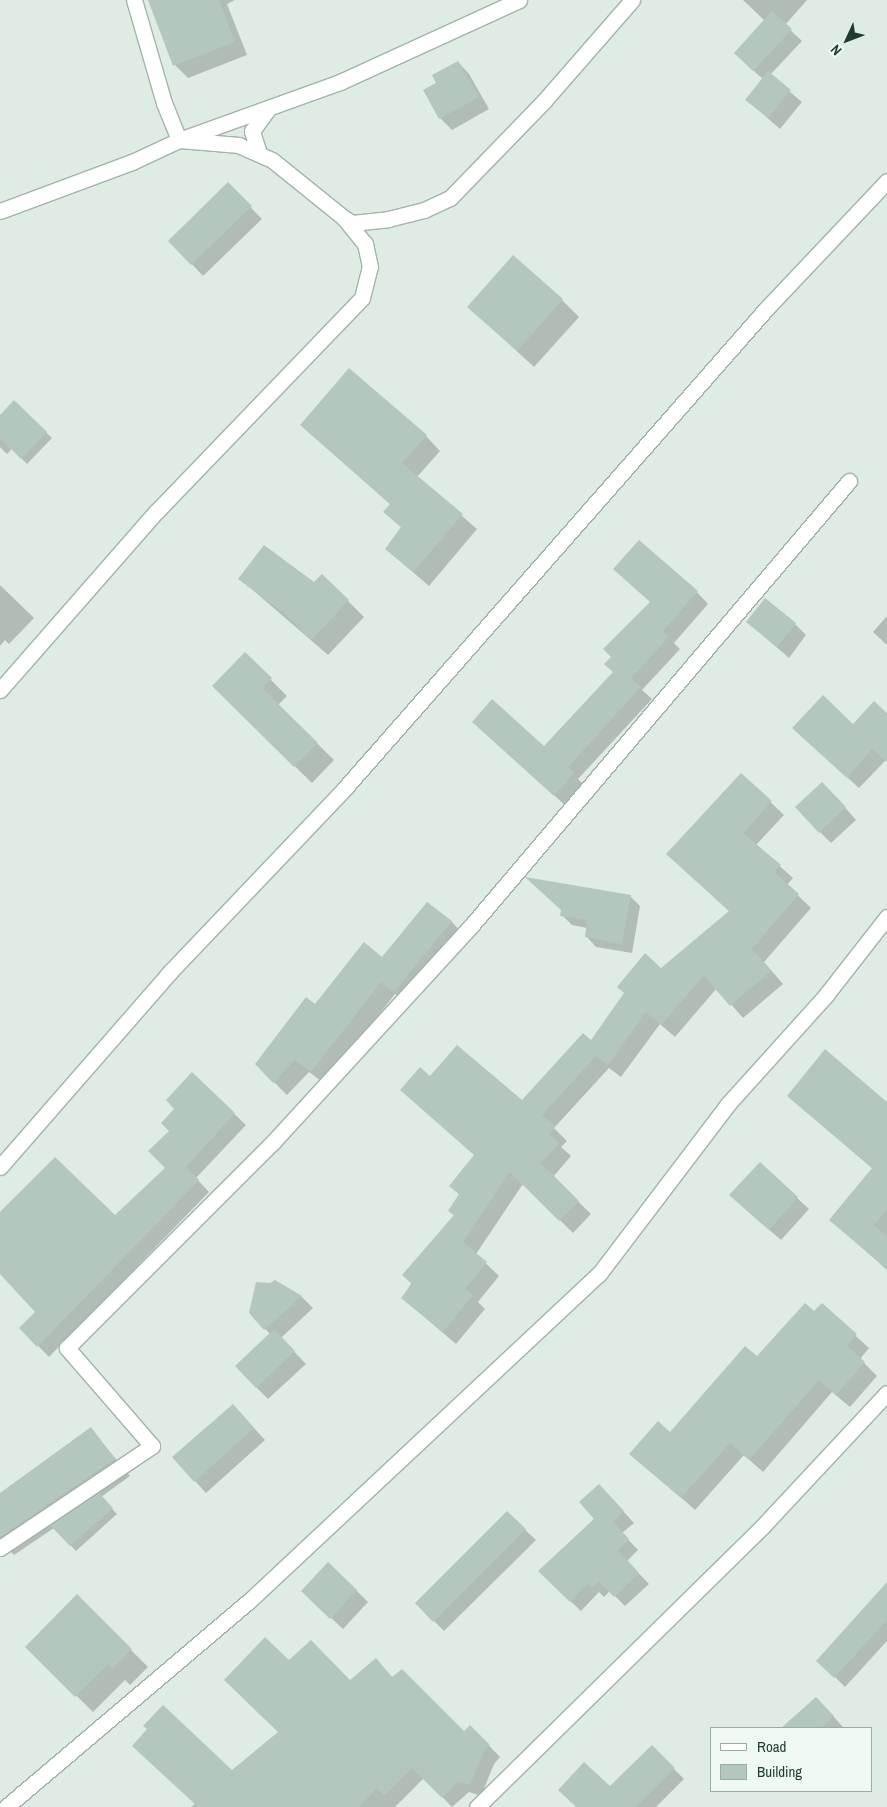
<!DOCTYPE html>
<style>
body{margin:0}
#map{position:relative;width:887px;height:1807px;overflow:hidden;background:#dfece4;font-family:"Archivo Narrow",sans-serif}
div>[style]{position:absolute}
.shadow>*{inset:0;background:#0003}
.building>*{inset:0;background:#b4c7bc}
.roads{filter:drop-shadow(1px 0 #a2b4aa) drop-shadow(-1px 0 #a2b4aa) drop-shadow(0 1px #a2b4aa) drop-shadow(0 -1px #a2b4aa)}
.street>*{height:15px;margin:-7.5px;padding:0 7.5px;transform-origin:7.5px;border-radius:7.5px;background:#fff}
span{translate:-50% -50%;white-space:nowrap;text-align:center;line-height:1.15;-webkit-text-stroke:4.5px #f0f8f2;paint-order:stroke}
.legend{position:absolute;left:710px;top:1727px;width:162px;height:65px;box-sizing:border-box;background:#f0f8f2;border:1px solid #9cada4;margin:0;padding:6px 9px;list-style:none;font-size:15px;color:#1f3d2f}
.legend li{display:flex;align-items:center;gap:10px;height:25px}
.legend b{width:25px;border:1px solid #9cada4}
.north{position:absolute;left:822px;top:15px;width:50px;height:50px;-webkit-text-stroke:4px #f0f8f2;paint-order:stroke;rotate:227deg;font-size:14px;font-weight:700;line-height:20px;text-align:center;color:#1f3d2f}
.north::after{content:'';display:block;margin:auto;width:18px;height:22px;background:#1f3d2f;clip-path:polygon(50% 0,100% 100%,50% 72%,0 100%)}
</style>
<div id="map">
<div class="shadow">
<div style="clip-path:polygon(150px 0,235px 0,227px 4px,247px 55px,188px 78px,175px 65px)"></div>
<div style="clip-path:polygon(743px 0,807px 0,785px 25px,802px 41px,770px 75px,802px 102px,780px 129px,747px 100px,763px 79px,746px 64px,765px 21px)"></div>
<div style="clip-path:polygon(458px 62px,469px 74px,489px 109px,452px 130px,440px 118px,438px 83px)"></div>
<div style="clip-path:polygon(228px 184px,262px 219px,203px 276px,170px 241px)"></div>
<div style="clip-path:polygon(562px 300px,579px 317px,534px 367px,469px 307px)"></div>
<div style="clip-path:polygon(14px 402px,52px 438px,27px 464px,12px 449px,7px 454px,0 447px,0 416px)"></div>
<div style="clip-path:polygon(301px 425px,426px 436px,440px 451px,417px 477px,477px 529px,429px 586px,386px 549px,402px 528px,385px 512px,391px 505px)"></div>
<div style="clip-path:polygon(322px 575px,364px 617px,328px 655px,240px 579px,314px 583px)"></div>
<div style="clip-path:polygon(0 585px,34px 618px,9px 644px,5px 640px,0 646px)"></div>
<div style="clip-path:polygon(697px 592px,708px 604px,674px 643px,680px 649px,642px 690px,652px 699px,578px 779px,584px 785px,566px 806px,485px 733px,544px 748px,615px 672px)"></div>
<div style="clip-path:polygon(887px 616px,887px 645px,873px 632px)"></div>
<div style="clip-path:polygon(747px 622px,795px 624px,806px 635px,789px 658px)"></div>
<div style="clip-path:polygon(245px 654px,287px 696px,278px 705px,334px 760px,312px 783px,213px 686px)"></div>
<div style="clip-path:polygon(887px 715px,887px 759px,859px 788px,806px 740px)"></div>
<div style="clip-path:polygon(741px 774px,784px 815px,756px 845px,793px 878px,787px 885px,811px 908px,764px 962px,783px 984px,743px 1018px,717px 988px,675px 1037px,660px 1024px,621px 1077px,609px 1068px,554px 1128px,567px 1141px,561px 1147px,571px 1156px,553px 1177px,591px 1214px,573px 1233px,523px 1184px,476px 1254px,499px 1276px,478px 1302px,485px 1309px,456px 1344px,402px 1298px,454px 1216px,450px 1211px,460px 1195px,450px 1186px,475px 1155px,402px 1090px,431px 1078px,522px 1102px,591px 1042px,661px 969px,730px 912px,681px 866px)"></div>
<div style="clip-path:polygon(834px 795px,856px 820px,831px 843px,820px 832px)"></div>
<div style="clip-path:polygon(630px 896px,640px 906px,632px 953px,596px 947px,586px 936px,587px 928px,572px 925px,562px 915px)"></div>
<div style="clip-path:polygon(451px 921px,464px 935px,408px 1004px,395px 994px,325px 1084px,309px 1072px,287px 1095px,256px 1064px,315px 1006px,382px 959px)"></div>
<div style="clip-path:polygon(192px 1074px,246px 1125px,196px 1178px,209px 1192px,49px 1357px,21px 1328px,37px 1312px,0 1273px,0 1212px,55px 1159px,115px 1217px,166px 1168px,176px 1109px)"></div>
<div style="clip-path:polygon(788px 1096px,887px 1103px,887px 1270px,831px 1220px,873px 1169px)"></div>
<div style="clip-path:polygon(760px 1164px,809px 1209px,781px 1240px,743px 1207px)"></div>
<div style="clip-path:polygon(275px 1281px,302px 1297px,313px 1308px,281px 1338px,306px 1364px,268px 1399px,256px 1387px,270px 1334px,250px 1313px)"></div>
<div style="clip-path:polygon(822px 1305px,869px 1348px,860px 1359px,877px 1376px,850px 1407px,832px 1392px,763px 1472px,744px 1455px,695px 1510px,631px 1453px,670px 1434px)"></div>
<div style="clip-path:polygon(233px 1405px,265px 1440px,206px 1493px,195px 1481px)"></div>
<div style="clip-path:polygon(91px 1429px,130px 1476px,101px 1497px,117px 1514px,76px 1551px,54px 1528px,14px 1555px,0 1541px,0 1495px)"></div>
<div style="clip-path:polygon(609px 1496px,634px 1523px,622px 1533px,638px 1550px,627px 1561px,649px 1584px,625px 1606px,610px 1591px,604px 1597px,599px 1592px,581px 1611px,550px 1582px)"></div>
<div style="clip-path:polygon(507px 1513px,536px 1540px,444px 1631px,416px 1603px)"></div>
<div style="clip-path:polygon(887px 1587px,887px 1641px,845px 1687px,828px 1670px)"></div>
<div style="clip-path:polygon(356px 1590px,368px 1602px,343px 1629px,314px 1602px)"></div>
<div style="clip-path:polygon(77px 1596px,148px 1667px,130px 1685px,125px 1680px,93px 1712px,27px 1647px)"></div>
<div style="clip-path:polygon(289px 1662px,350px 1682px,393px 1678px,464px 1733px,470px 1726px,500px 1757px,494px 1764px,481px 1796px,469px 1792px,452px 1807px,424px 1778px,395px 1807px,191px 1807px,280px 1733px)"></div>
<div style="clip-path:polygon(816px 1698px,844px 1728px,783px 1728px)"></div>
<div style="clip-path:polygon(652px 1747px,684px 1779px,656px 1807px,577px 1807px,610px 1788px)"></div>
</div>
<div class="building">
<div style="clip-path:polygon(148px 0,219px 0,235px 42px,173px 66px)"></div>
<div style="clip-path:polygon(772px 11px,792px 29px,753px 71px,734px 53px)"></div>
<div style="clip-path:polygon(458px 61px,479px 97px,439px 119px,423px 90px,436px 83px,432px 75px)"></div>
<div style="clip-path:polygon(768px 71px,791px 90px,768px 118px,745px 100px)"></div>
<div style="clip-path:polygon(228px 182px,252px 206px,191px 265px,168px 241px)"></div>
<div style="clip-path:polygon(513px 255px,563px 299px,517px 351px,467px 307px)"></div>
<div style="clip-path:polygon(349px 368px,427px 435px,402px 463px,463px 514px,413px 572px,385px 549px,401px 527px,383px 512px,390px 504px,300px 425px)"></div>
<div style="clip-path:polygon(14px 400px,47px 432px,21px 459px,0 438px,0 415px)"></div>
<div style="clip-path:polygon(639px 540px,698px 591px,663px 631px,669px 637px,631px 678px,641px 687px,568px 767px,574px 773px,554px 796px,472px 722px,492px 699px,544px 746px,613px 672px,604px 664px,611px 657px,603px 649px,650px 602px,613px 569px)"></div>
<div style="clip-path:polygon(264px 545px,314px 582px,322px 574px,349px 600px,311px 640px,286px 615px,238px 579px)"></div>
<div style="clip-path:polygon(765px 598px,796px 623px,777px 647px,746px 622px)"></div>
<div style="clip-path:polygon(245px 652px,272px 678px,262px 688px,318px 743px,294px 767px,212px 686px)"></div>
<div style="clip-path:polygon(823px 695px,853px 724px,874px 701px,887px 713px,887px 762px,872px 749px,847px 778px,792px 728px)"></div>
<div style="clip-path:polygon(741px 773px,772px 801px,743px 833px,781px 865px,774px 872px,799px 894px,752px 949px,771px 971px,730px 1006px,704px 976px,661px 1025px,646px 1012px,608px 1065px,596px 1056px,542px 1115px,555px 1127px,549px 1134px,559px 1143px,541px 1163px,579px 1201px,559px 1221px,510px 1172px,463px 1242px,487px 1262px,465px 1289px,473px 1295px,443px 1332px,401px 1298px,412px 1284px,402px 1275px,454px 1215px,448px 1211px,459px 1194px,449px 1186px,474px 1155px,400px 1090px,420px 1067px,430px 1076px,457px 1045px,522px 1100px,583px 1033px,591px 1040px,624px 993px,617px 987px,645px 953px,661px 968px,729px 911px,666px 854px)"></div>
<div style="clip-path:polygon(822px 782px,846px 807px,819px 833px,795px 807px)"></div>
<div style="clip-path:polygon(525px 877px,631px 895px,622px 944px,585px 937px,587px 920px,560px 916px,561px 910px)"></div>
<div style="clip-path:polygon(427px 902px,452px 921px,394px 992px,381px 982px,311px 1072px,295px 1060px,273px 1083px,255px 1064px,306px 997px,315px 1004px,364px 942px,382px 957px)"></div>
<div style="clip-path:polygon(825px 1049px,887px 1102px,887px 1209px,874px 1225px,887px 1236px,887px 1269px,829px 1220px,872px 1168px,787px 1096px)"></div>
<div style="clip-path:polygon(192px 1072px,235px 1113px,186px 1167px,199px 1180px,37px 1347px,19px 1328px,35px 1312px,0 1274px,0 1212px,55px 1157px,115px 1215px,165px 1168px,148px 1151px,169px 1131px,161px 1123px,174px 1109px,166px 1100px)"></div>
<div style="clip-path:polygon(760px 1162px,798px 1197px,769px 1230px,729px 1195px)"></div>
<div style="clip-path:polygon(275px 1280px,302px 1296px,264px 1330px,249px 1313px,256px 1282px,270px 1283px)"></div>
<div style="clip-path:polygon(805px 1303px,814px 1311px,822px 1303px,857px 1334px,847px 1346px,865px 1362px,836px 1395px,819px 1380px,749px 1460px,730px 1443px,681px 1498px,629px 1454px,658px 1421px,670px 1432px,745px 1346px,757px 1356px)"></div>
<div style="clip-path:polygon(274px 1329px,295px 1351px,256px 1388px,235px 1366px)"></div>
<div style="clip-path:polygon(233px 1404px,254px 1428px,194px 1482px,172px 1457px)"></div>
<div style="clip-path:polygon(91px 1427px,115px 1459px,0 1537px,0 1493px)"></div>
<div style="clip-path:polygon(599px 1484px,624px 1511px,613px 1522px,629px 1539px,618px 1550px,639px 1573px,614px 1597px,599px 1581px,592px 1588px,588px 1583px,570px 1602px,538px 1571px,594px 1519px,579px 1502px)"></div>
<div style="clip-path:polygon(99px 1493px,113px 1508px,70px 1546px,50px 1525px)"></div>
<div style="clip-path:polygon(507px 1511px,526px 1529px,433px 1622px,415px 1603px)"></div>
<div style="clip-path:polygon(328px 1562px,357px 1590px,330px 1619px,301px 1591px)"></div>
<div style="clip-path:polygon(887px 1582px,887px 1620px,834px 1678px,816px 1661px)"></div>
<div style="clip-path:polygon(77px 1594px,132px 1649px,112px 1669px,108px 1664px,75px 1697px,25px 1647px)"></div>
<div style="clip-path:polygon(265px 1637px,289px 1660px,311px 1640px,350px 1680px,376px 1658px,392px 1677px,402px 1669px,464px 1731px,470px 1725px,490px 1745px,483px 1753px,470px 1785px,458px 1782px,442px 1798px,412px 1768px,384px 1796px,377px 1788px,359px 1807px,198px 1807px,132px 1746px,147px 1729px,143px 1726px,163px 1705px,232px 1770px,278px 1732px,224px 1680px)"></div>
<div style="clip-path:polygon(816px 1697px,834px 1716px,821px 1728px,781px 1728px)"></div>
<div style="clip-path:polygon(652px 1745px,675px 1768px,636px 1807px,576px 1807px,558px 1790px,584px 1762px,610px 1786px)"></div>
</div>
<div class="roads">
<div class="street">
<div style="left:259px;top:153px;width:23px;rotate:-108deg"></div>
<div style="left:252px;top:131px;width:29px;rotate:-54deg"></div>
<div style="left:0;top:211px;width:141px;rotate:-20.4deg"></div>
<div style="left:132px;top:162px;width:52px;rotate:-25.1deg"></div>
<div style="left:179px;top:140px;width:171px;rotate:-19.8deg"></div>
<div style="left:340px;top:82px;width:197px;rotate:-24.6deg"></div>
<div style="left:344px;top:218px;width:9px;rotate:32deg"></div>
<div style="left:352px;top:223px;width:36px;rotate:-6deg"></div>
<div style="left:388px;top:219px;width:37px;rotate:-14deg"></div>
<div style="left:424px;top:210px;width:29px;rotate:-25deg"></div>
<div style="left:450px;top:198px;width:135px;rotate:-45.9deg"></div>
<div style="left:544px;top:101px;width:134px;rotate:-48.9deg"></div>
<div style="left:0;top:690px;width:237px;rotate:-48.8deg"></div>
<div style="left:156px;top:512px;width:297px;rotate:-46.1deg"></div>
<div style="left:362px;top:298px;width:32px;rotate:-76deg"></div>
<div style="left:370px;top:267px;width:24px;rotate:-102deg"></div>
<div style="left:365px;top:244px;width:33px;rotate:-129deg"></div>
<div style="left:344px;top:218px;width:92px;rotate:-141.1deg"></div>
<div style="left:272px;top:160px;width:36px;rotate:-156deg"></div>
<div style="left:239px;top:145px;width:60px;rotate:-175.2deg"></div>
<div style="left:179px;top:140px;width:40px;rotate:-112deg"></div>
<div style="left:164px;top:103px;width:107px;rotate:-106.2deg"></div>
<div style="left:0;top:1167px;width:259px;rotate:-48.9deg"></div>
<div style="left:170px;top:972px;width:254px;rotate:-46.4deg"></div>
<div style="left:345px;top:788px;width:638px;rotate:-48.69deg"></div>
<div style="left:766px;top:309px;width:176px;rotate:-46.6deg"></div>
<div style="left:0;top:1548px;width:183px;rotate:-33.9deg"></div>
<div style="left:152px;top:1446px;width:130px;rotate:-130.9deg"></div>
<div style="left:67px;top:1348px;width:293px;rotate:-45deg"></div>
<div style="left:274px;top:1141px;width:292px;rotate:-47.5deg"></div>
<div style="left:471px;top:926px;width:584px;rotate:-49.65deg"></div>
<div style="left:6px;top:1807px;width:317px;rotate:-40.3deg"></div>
<div style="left:248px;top:1602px;width:480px;rotate:-43.1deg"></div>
<div style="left:599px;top:1274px;width:213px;rotate:-52.8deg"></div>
<div style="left:728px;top:1104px;width:147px;rotate:-48deg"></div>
<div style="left:826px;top:995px;width:99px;rotate:-52deg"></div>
<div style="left:477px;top:1807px;width:400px;rotate:-44.5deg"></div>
<div style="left:762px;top:1527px;width:183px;rotate:-47deg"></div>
</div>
</div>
<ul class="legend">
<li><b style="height:6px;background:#fff"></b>Road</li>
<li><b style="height:14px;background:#b4c7bc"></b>Building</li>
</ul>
<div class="north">N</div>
</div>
